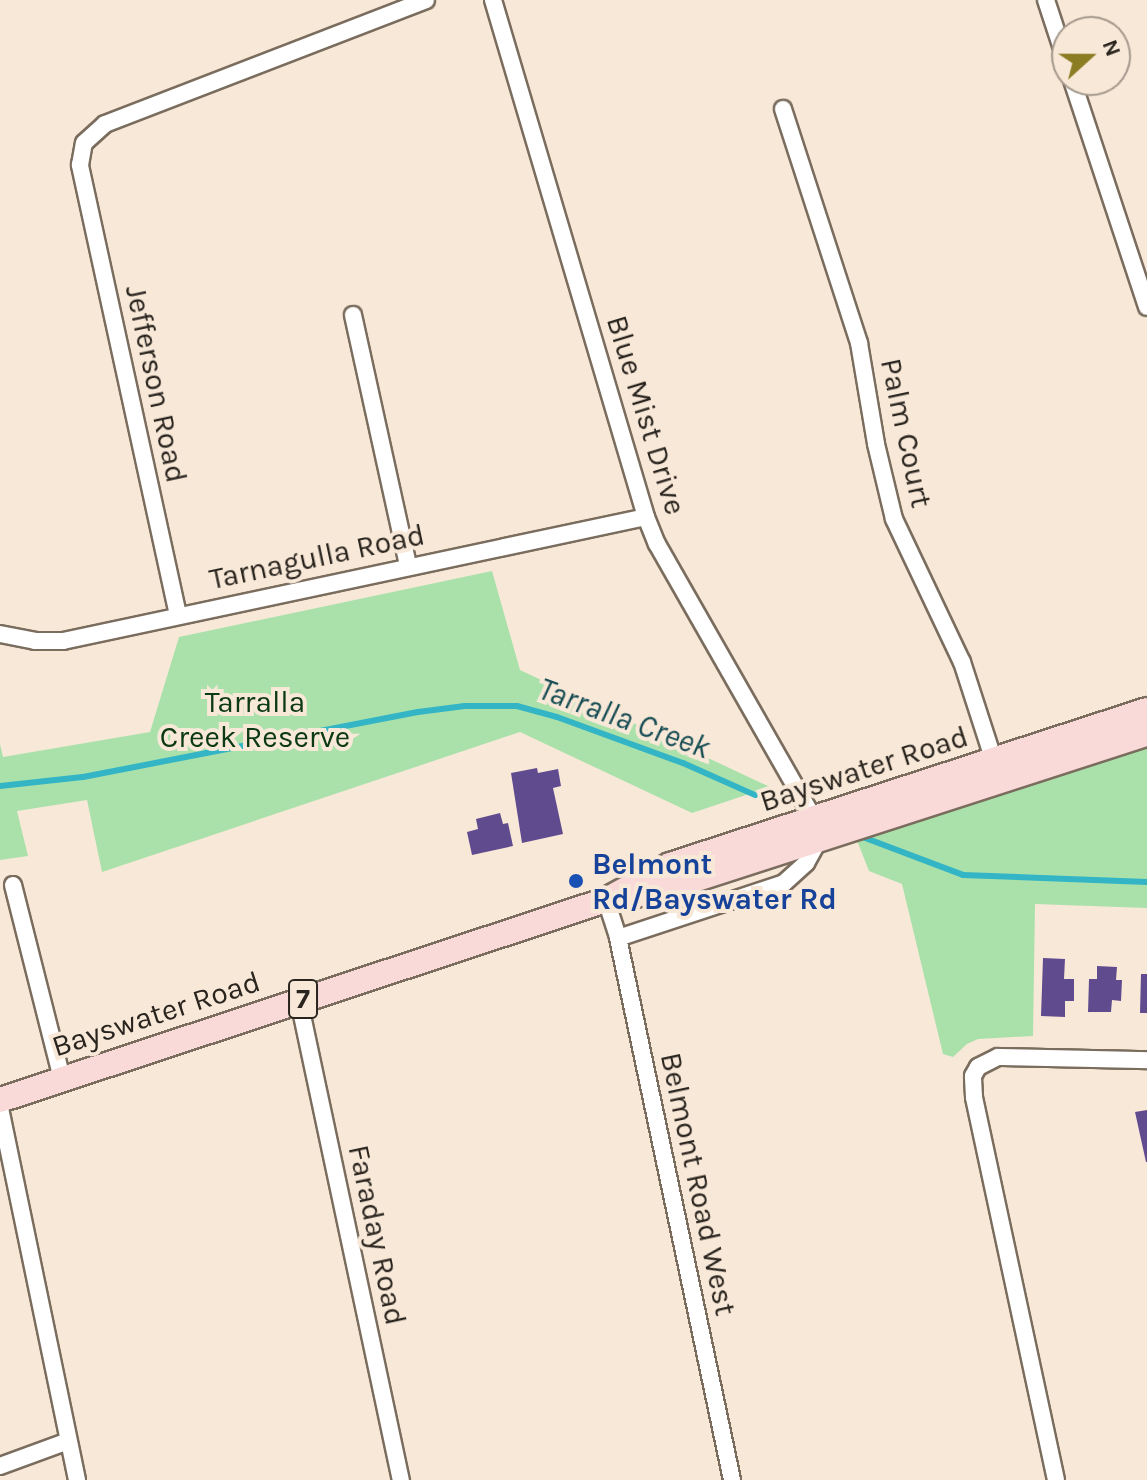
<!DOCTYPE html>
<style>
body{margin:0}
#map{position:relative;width:1147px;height:1480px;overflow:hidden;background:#f8e8d8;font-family:Karla,sans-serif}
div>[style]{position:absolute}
.green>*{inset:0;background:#aae1ab}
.stream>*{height:6px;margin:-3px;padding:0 3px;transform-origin:3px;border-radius:3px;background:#33b5c5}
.building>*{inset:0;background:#614b8f}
.roads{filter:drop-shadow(2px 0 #7a6d5e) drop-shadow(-2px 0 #7a6d5e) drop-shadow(0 2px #7a6d5e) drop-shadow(0 -2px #7a6d5e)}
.minor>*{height:16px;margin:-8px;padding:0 8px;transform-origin:8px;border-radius:8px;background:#fff}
.primary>*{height:24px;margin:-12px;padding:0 12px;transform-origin:12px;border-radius:12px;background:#fadad9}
.dots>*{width:22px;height:22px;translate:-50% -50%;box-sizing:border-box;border:4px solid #f8e8d8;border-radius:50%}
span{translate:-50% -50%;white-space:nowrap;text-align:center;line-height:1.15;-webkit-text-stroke:8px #f8e8d8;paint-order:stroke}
.shield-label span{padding:2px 6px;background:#f8e8d8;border:2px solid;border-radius:6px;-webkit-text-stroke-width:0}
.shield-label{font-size:28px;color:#29241e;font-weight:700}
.street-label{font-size:30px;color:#29241e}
.park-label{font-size:30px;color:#0b3911}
.transit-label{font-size:30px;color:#164399;font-weight:700}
.left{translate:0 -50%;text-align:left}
.water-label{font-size:32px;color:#164c53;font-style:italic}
.north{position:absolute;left:1051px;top:16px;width:80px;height:80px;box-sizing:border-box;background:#f8e8d8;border:2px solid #a59a8e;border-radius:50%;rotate:69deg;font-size:22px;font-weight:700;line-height:32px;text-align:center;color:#29241e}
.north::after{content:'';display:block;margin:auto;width:28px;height:36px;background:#8b7d23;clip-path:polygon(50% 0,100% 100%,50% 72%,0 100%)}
</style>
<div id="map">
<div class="green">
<div style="clip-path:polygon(492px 571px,520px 670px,770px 787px,692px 813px,520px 732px,102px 872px,87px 800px,17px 811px,28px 856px,0 860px,0 744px,3px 757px,150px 732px,179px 637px)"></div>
<div style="clip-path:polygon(1147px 744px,1147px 908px,1035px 904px,1033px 1036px,978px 1039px,967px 1044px,953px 1057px,943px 1054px,902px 884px,869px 871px,856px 838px)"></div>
</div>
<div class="stream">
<div style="left:0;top:786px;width:83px;rotate:-6.2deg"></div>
<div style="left:83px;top:777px;width:341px;rotate:-11deg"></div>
<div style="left:418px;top:712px;width:47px;rotate:-7.3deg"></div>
<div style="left:465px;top:706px;width:52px"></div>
<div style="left:517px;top:706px;width:41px;rotate:15.4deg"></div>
<div style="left:557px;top:717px;width:134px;rotate:20.1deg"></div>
<div style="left:683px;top:763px;width:79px;rotate:24deg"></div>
<div style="left:860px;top:836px;width:110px;rotate:20.7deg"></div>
<div style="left:963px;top:875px;width:184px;rotate:2.2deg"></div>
</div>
<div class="building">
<div style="clip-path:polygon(537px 768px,538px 773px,558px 769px,561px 786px,553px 788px,563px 834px,522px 843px,511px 773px)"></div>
<div style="clip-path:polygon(500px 813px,503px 824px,508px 823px,513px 846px,472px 855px,467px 832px,478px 829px,476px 819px)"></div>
<div style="clip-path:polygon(1043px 958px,1065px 959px,1064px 979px,1074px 979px,1074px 1001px,1065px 1001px,1065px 1017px,1041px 1016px)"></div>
<div style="clip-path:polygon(1097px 966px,1117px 967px,1116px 980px,1122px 980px,1121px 1001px,1112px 1000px,1111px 1012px,1088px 1012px,1089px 979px,1097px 979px)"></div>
<div style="clip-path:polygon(1141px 974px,1147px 974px,1147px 1013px,1140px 1013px)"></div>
<div style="clip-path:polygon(1147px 1110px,1147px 1162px,1146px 1162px,1135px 1112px)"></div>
</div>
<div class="roads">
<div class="minor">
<div style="left:493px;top:0;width:539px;rotate:73.51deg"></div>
<div style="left:646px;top:517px;width:29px;rotate:68deg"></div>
<div style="left:657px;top:544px;width:315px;rotate:60.3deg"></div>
<div style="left:1046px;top:0;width:67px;rotate:71.8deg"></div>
<div style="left:1072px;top:80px;width:239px;rotate:71.7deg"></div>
<div style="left:783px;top:109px;width:246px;rotate:72deg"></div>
<div style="left:859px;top:343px;width:102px;rotate:80.4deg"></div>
<div style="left:876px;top:444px;width:77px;rotate:76.5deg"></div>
<div style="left:894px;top:519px;width:158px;rotate:64.6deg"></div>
<div style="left:962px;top:662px;width:104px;rotate:72.1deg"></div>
<div style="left:353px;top:315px;width:257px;rotate:77.6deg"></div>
<div style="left:178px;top:615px;width:461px;rotate:-102.3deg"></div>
<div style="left:80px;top:165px;width:22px;rotate:-80deg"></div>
<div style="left:84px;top:143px;width:28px;rotate:-42deg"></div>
<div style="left:105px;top:124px;width:344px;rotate:-21.1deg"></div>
<div style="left:0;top:634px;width:36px;rotate:11deg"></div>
<div style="left:35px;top:641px;width:28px"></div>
<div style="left:63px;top:641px;width:596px;rotate:-12.01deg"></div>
<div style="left:13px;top:885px;width:199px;rotate:75.8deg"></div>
<div style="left:606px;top:900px;width:40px;rotate:72deg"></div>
<div style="left:618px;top:938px;width:554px;rotate:78.12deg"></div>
<div style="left:618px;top:938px;width:175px;rotate:-18.3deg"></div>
<div style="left:784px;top:883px;width:30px;rotate:-42deg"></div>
<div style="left:806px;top:863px;width:29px;rotate:-61deg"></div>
<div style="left:299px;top:1001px;width:490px;rotate:78deg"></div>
<div style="left:0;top:1108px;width:380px;rotate:78.3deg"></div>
<div style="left:0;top:1466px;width:72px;rotate:-20.2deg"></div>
<div style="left:1056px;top:1480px;width:392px;rotate:-102.1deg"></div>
<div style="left:974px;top:1097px;width:21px;rotate:-93deg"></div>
<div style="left:973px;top:1076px;width:10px;rotate:-61deg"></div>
<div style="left:978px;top:1067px;width:22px;rotate:-27deg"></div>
<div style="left:998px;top:1057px;width:149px;rotate:1.2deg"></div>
</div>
<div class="primary">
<div style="left:628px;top:897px;width:65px;rotate:-14.3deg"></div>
<div style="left:691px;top:881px;width:479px;rotate:-17.9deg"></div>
<div style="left:0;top:1100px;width:638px;rotate:-18.26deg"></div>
<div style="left:606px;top:900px;width:73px;rotate:-28.7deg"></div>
<div style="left:670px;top:865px;width:502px;rotate:-18deg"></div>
</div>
</div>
<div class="dots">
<div style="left:576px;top:881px;background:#1a4fb4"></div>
</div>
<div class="shield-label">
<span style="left:303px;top:999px">7</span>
</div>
<div class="street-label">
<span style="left:156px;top:384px;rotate:78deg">Jefferson Road</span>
<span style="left:646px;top:415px;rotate:73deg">Blue Mist Drive</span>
<span style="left:906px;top:433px;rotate:78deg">Palm Court</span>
<span style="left:317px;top:557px;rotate:-12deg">Tarnagulla Road</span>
<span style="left:864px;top:769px;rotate:-18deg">Bayswater Road</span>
<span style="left:156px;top:1014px;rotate:-18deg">Bayswater Road</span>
<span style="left:698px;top:1184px;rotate:78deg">Belmont Road West</span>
<span style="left:377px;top:1235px;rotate:78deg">Faraday Road</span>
</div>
<div class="park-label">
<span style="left:255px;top:719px">Tarralla<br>Creek Reserve</span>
</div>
<div class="transit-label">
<span class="left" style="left:592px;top:881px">Belmont<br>Rd/Bayswater Rd</span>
</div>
<div class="water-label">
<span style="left:624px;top:719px;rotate:20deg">Tarralla Creek</span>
</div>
<div class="north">N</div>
</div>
